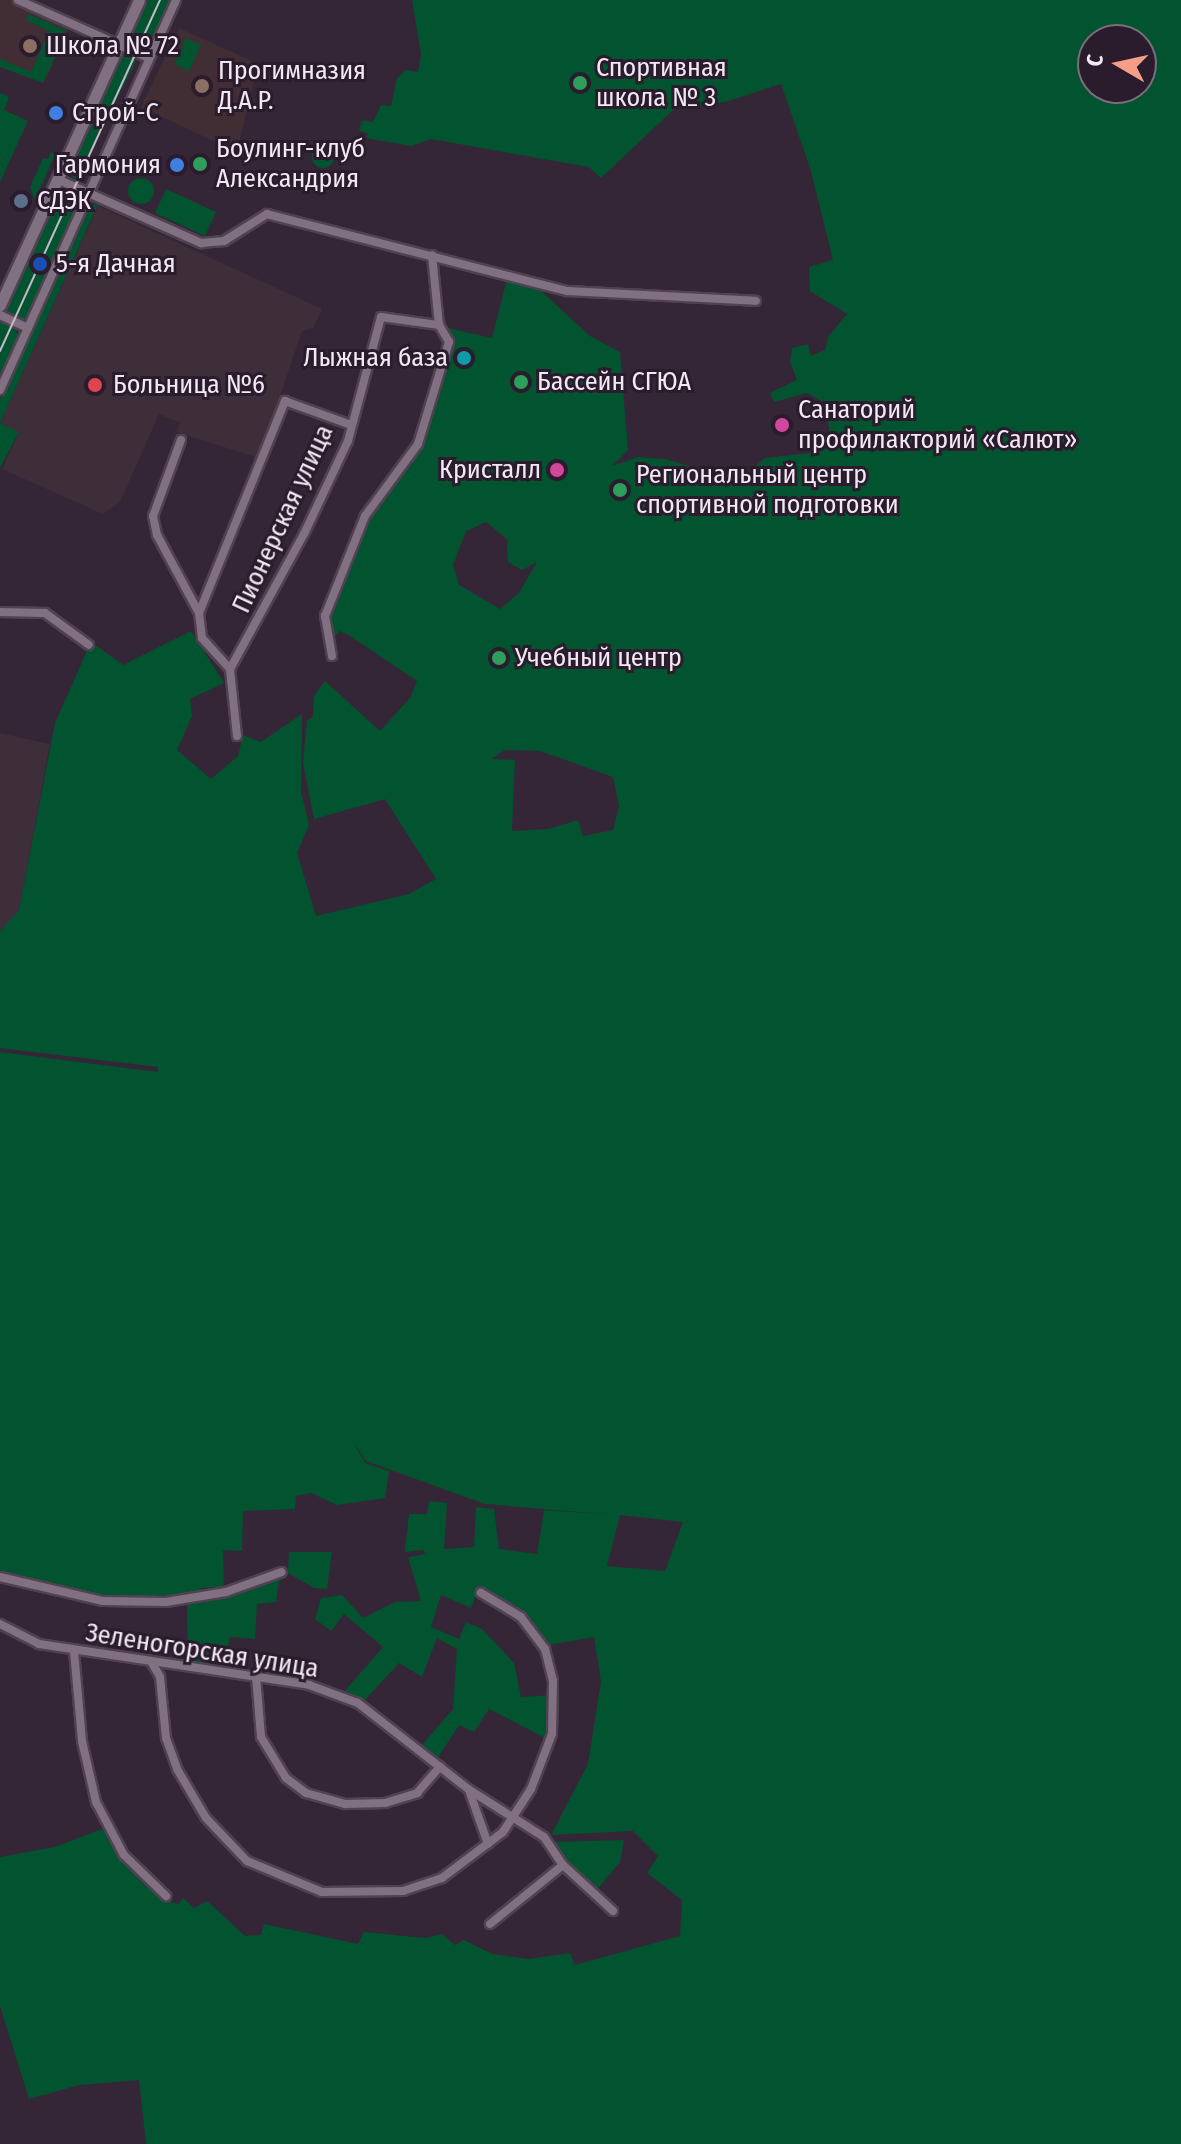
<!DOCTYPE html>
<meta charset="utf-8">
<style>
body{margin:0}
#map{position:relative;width:1181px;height:2144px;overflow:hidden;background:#352637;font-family:"Fira Sans Condensed",sans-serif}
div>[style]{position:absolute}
.education>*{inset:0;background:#412d34}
.medical>*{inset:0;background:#3e2e39}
.green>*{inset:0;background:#02532f}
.round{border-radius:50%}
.roads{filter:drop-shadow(2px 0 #504251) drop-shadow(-2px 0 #504251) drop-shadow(0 2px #504251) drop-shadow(0 -2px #504251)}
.minor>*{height:8px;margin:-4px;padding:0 4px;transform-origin:4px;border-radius:4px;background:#816f82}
.tertiary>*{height:11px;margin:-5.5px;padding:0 5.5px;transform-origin:5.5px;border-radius:5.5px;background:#816f82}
.tram>*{height:2px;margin:-1px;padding:0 1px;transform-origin:1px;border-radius:1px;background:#c4b9c6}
.dots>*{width:22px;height:22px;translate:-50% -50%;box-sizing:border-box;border:4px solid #2b1c2d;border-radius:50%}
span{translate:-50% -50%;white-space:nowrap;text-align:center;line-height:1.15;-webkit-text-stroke:6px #2b1c2d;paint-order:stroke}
.poi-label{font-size:26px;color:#f2e8f3}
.left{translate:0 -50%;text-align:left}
.right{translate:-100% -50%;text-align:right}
.street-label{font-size:26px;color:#f2e8f3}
.north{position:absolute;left:1077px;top:24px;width:80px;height:80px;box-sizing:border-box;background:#2b1c2d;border:2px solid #7b6e7c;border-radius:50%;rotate:279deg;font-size:22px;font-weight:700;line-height:32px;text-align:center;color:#f2e8f3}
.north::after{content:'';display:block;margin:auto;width:28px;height:36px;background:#f49e88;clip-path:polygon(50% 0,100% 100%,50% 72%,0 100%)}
</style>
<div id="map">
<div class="education">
<div style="clip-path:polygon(0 0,12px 0,69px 26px,47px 77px,39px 73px,31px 79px,0 65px)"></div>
<div style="clip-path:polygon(179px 28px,258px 64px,237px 152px,141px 107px)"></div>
</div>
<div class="medical">
<div style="clip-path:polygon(98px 206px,322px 309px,313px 328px,302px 331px,259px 458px,176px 432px,180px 423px,159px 414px,120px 502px,103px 514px,2px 469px,19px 433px,0 423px)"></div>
<div style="clip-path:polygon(0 733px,50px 744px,19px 910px,0 931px)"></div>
</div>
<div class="green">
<div style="clip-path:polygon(142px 0,172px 0,148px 44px,128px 35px)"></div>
<div style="clip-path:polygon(evenodd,412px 0,1181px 0,1181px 2144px,146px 2144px,139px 2080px,79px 2085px,29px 2099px,0 2006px,0 1857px,55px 1847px,102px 1829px,139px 1880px,162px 1900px,179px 1904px,183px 1898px,194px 1908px,207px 1901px,245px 1936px,261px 1935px,264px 1924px,358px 1944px,364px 1932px,426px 1938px,442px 1934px,455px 1945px,464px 1940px,492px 1954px,529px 1959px,570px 1953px,575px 1965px,680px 1936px,682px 1900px,647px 1873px,658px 1856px,633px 1831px,551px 1835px,588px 1764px,601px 1682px,594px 1637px,548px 1645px,523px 1614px,479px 1587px,471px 1608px,441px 1595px,431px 1627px,459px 1639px,466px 1622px,482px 1629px,514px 1663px,521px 1697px,552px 1695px,547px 1739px,489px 1709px,474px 1732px,459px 1725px,437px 1759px,422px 1745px,453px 1709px,457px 1649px,437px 1638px,422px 1677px,399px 1663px,364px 1701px,344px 1692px,383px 1647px,344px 1614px,331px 1631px,315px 1619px,321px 1598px,342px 1595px,363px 1618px,395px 1602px,421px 1601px,408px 1557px,425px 1554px,424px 1550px,405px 1552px,409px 1514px,427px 1514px,429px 1501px,447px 1503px,444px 1549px,474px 1547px,476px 1507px,494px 1509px,499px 1549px,537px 1554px,544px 1510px,616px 1515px,485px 1504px,366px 1461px,352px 1440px,365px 1463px,389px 1471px,385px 1498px,337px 1505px,311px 1493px,296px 1496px,295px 1509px,243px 1511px,242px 1551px,223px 1550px,224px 1587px,201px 1588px,201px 1594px,179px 1599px,110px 1600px,0 1574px,0 1052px,158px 1072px,158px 1067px,0 1048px,0 931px,19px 910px,55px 723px,91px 642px,123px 665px,191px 631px,224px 683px,190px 699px,192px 716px,177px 750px,211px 779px,238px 756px,243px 735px,261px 742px,302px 714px,301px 791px,309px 825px,297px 853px,316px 916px,409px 894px,436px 879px,385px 799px,314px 819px,303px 763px,307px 720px,313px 717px,314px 696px,325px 681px,380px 731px,410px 698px,417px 681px,350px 636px,340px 631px,334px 638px,327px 625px,368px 516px,400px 478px,426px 434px,452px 351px,444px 327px,492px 338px,507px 279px,539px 289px,590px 336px,620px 352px,628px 450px,612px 466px,638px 457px,665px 459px,738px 481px,765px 458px,809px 453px,830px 444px,827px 404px,807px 393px,774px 402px,770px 393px,797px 380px,790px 362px,792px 348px,808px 344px,811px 356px,825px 350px,828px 337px,847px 314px,810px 291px,809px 267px,833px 260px,810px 168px,781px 84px,725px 102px,674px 109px,601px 178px,589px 167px,431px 139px,411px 146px,366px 138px,368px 133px,359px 131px,362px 120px,373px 122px,381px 105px,391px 106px,397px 78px,406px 70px,418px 72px,421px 54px,412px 0,1093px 40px,1141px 40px,1141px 88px,1093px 88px,1093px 40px,412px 0,486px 522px,507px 539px,508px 562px,522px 570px,537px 562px,519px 593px,500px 609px,459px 585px,453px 565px,466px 531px,486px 522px,412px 0,505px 750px,540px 751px,613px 777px,619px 806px,613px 830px,583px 836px,578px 820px,549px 829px,512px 831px,515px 760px,491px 759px,505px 750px,412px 0,620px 1515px,683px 1522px,665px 1571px,607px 1566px,620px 1515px)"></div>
<div style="clip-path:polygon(29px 14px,67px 31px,43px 83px,0 67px,0 59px,31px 72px,49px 31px,26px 20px)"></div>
<div style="clip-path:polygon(186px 38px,201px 45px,189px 71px,174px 64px)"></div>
<div style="clip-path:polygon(129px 54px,136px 61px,76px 180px,66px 172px,118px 55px)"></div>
<div style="clip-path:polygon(0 93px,9px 97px,4px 110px,28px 121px,0 182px)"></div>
<div class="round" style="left:312px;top:146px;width:22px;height:22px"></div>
<div style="clip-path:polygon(51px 152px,55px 154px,35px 201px,30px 187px,43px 158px,48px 159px)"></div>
<div class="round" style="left:128px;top:178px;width:26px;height:26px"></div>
<div style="clip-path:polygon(166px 189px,216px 212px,205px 236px,155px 213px)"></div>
<div style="clip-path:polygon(65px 190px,76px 194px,78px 211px,31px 315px,22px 322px,7px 312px,5px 303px,53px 196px)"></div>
<div style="clip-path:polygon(99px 202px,0 423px,19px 432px,0 468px,0 399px,85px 210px)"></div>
<div style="clip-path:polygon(0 322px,14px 327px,19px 336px,0 382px)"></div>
<div style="clip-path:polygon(289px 1552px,332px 1552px,327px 1589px,314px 1588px,288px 1573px)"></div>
<div style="clip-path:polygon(274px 1577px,280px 1577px,276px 1602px,257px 1604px,255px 1639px,230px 1637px,224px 1668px,188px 1663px,187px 1602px,228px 1596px)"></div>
<div style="clip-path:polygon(624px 1840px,620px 1862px,595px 1892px,550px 1842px)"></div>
</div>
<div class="roads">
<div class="minor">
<div style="left:18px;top:0;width:143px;rotate:23.9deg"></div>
<div style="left:57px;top:179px;width:158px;rotate:24deg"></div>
<div style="left:201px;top:243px;width:23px;rotate:-5deg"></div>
<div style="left:224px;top:241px;width:51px;rotate:-32.1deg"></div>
<div style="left:267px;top:214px;width:310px;rotate:14.4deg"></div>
<div style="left:567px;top:291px;width:189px;rotate:3deg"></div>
<div style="left:0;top:315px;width:31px;rotate:25deg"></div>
<div style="left:0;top:390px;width:428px;rotate:-65.7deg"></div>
<div style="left:181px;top:440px;width:81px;rotate:110.2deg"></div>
<div style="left:153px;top:516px;width:19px;rotate:78deg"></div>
<div style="left:157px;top:535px;width:89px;rotate:61.7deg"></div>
<div style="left:199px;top:613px;width:25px;rotate:83deg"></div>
<div style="left:202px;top:638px;width:42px;rotate:47.9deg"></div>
<div style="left:0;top:612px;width:45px;rotate:1.3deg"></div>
<div style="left:45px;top:613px;width:54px;rotate:36deg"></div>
<div style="left:199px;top:613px;width:229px;rotate:-67.9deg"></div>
<div style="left:285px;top:401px;width:68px;rotate:19.8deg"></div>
<div style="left:332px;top:656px;width:41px;rotate:-99.9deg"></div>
<div style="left:325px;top:616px;width:108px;rotate:-68.2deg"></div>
<div style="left:365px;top:516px;width:89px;rotate:-53.6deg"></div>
<div style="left:418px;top:444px;width:107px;rotate:-73.1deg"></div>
<div style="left:449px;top:342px;width:20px;rotate:-120deg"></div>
<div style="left:439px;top:325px;width:70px;rotate:-95.7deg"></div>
<div style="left:237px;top:736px;width:67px;rotate:-96deg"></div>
<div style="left:230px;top:669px;width:154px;rotate:-61.3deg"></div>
<div style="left:304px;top:534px;width:103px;rotate:-64.7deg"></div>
<div style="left:348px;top:441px;width:128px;rotate:-75.1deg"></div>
<div style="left:381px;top:317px;width:59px;rotate:7.9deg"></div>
<div style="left:0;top:1577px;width:106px;rotate:13.1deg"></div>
<div style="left:103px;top:1601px;width:63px;rotate:0.9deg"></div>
<div style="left:166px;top:1602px;width:61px;rotate:-9.5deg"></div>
<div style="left:226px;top:1592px;width:59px;rotate:-19.7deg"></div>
<div style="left:0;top:1624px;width:44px;rotate:27.1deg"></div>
<div style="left:39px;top:1644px;width:273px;rotate:8.6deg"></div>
<div style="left:309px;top:1685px;width:52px;rotate:20.2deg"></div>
<div style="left:358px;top:1703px;width:140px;rotate:38deg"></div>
<div style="left:468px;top:1789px;width:90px;rotate:32.3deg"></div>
<div style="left:544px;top:1837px;width:34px;rotate:56deg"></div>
<div style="left:563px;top:1865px;width:68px;rotate:42.6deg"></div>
<div style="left:74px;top:1651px;width:90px;rotate:84.9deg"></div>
<div style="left:82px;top:1741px;width:63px;rotate:77.1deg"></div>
<div style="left:96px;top:1802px;width:60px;rotate:62.2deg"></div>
<div style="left:124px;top:1855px;width:59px;rotate:44.3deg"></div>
<div style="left:152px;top:1663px;width:16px;rotate:60deg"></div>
<div style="left:160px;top:1677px;width:61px;rotate:84.4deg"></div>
<div style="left:166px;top:1738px;width:33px;rotate:70deg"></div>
<div style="left:177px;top:1769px;width:57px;rotate:59.4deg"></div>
<div style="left:206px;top:1818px;width:59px;rotate:46.4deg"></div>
<div style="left:247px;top:1861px;width:81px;rotate:22.5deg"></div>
<div style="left:322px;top:1892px;width:81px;rotate:-0.7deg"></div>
<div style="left:403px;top:1891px;width:41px;rotate:-18.4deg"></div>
<div style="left:442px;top:1878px;width:76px;rotate:-37deg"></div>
<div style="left:503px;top:1832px;width:51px;rotate:-56.9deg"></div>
<div style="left:531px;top:1789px;width:59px;rotate:-69.1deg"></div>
<div style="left:552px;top:1734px;width:53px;rotate:-88.9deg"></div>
<div style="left:553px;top:1681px;width:33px;rotate:-104deg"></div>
<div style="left:545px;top:1649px;width:40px;rotate:-127deg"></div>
<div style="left:521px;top:1617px;width:47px;rotate:-149deg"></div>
<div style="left:256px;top:1676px;width:61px;rotate:85.3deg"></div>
<div style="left:261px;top:1737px;width:48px;rotate:58.6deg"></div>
<div style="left:286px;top:1778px;width:25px;rotate:37deg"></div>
<div style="left:306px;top:1793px;width:41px;rotate:15.8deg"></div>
<div style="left:345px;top:1804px;width:40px;rotate:-1.4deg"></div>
<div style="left:385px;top:1803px;width:34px;rotate:-17deg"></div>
<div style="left:417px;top:1793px;width:35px;rotate:-49deg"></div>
<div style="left:470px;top:1793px;width:54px;rotate:70.6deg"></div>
<div style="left:490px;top:1924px;width:94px;rotate:-38.9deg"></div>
</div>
<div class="tertiary">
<div style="left:0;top:305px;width:335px;rotate:-65.5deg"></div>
</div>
</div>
<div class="tram">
<div style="left:0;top:351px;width:386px;rotate:-65.5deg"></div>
</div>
<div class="dots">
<div style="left:30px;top:46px;background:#8d6e63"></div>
<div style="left:580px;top:83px;background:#2e9e5b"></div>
<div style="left:202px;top:86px;background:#8d6e63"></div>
<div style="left:56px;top:113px;background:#3f7fe0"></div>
<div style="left:200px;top:164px;background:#2e9e5b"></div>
<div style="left:177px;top:165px;background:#3f7fe0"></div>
<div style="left:21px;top:201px;background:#5c6f8a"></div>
<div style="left:40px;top:264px;background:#1a4fb4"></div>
<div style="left:464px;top:358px;background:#0f9aa8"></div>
<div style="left:521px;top:382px;background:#2e9e5b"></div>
<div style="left:95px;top:385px;background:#e0444e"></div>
<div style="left:782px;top:425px;background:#d1479c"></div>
<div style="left:557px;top:470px;background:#d1479c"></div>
<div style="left:620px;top:490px;background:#2e9e5b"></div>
<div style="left:499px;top:658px;background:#2e9e5b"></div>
</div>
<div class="poi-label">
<span class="left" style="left:46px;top:46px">Школа № 72</span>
<span class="left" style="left:596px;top:83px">Спортивная<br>школа № 3</span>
<span class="left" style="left:218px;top:86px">Прогимназия<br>Д.А.Р.</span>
<span class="left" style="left:72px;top:113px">Строй-С</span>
<span class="left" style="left:216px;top:164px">Боулинг-клуб<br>Александрия</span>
<span class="right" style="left:161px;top:165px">Гармония</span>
<span class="left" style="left:37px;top:201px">СДЭК</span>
<span class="left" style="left:56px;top:264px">5-я Дачная</span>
<span class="right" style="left:448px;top:358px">Лыжная база</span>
<span class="left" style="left:537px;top:382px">Бассейн СГЮА</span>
<span class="left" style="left:113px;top:385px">Больница №6</span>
<span class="left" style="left:798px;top:425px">Санаторий<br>профилакторий «Салют»</span>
<span class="right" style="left:541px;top:470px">Кристалл</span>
<span class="left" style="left:636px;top:490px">Региональный центр<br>спортивной подготовки</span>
<span class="left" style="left:515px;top:658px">Учебный центр</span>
</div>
<div class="street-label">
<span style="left:283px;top:519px;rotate:-65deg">Пионерская улица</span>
<span style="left:202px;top:1651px;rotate:9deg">Зеленогорская улица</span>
</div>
<div class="north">С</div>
</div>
